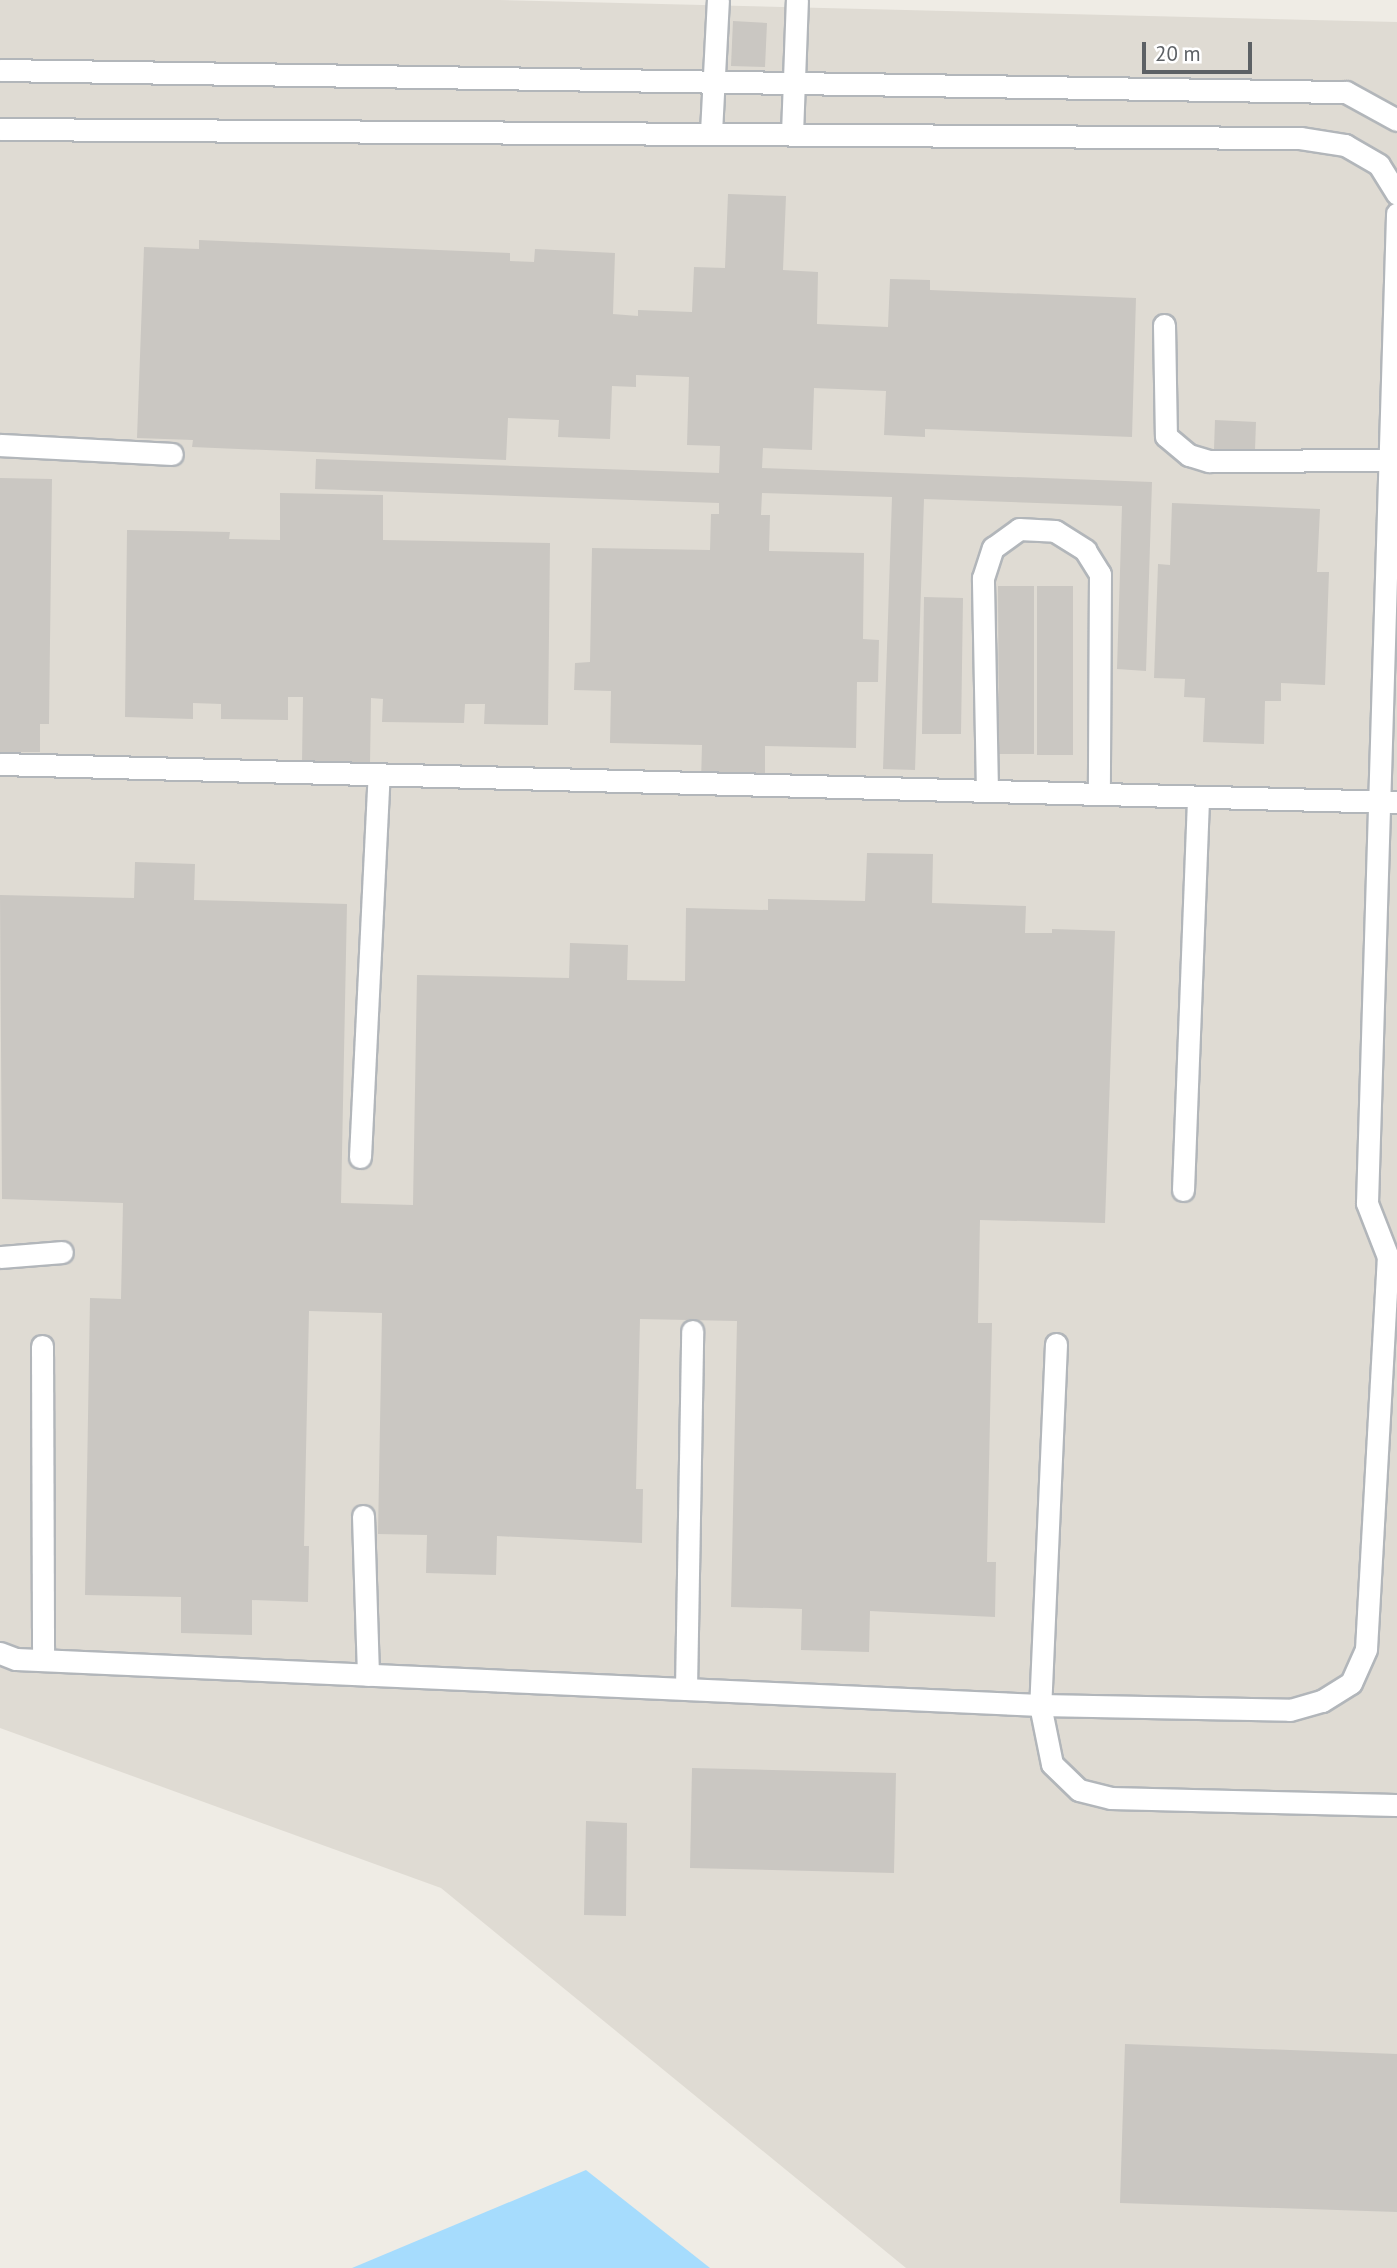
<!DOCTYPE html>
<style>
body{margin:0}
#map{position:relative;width:1397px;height:2268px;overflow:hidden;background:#efece5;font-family:"PT Sans",sans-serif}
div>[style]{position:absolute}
.education>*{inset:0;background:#dfdbd3}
.water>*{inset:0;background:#a6dcfd}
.building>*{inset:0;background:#cac7c2}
.roads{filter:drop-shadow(2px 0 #b2b6ba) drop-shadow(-2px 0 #b2b6ba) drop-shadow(0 2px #b2b6ba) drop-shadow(0 -2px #b2b6ba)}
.lane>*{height:21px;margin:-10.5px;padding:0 10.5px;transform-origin:10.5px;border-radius:10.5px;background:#fff}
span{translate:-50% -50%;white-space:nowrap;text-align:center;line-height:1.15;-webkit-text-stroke:5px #fff;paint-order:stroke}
.scale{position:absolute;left:1142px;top:42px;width:110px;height:32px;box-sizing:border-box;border:4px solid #5d6165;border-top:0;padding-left:9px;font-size:21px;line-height:24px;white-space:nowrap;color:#5d6165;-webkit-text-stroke:5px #fff;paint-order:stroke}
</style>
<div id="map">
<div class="education">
<div style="clip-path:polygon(0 0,500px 0,1397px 22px,1397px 2268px,906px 2268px,441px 1888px,0 1728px)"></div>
</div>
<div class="water">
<div style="clip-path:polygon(586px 2170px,710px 2268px,352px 2268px)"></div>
</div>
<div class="building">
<div style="clip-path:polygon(733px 21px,767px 23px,765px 67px,731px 66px)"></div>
<div style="clip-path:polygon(728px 194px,786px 196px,783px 270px,818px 272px,817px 324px,888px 327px,890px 279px,930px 280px,930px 290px,1136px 298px,1132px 437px,925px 429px,925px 437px,884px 435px,886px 391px,814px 388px,812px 450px,763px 448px,762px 468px,1152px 482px,1146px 671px,1117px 669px,1122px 506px,924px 499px,915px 770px,883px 769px,892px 497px,762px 493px,761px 515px,770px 515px,769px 551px,864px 553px,863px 639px,879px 640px,878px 682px,857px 682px,856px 748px,765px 746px,765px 784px,701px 782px,702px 745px,610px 743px,611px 691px,574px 690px,575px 663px,590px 662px,592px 548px,710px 550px,711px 514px,719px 514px,719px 503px,315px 489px,316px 459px,719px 473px,720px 446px,687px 445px,689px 377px,636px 375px,636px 387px,612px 386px,610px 439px,558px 437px,559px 420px,508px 418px,506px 460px,192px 447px,193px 440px,137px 438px,144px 247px,199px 249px,199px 240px,510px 253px,510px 261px,534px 262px,535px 249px,615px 253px,613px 314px,638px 316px,638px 310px,692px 312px,694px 267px,725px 268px)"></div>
<div style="clip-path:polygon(1215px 420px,1256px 422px,1255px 450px,1214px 449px)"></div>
<div style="clip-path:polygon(0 478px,52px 479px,49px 724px,40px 724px,40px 752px,0 752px)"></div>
<div style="clip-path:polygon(280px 493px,383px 495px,383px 540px,550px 543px,548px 725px,484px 724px,485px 704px,465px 704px,464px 723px,382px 722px,383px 699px,371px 698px,370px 764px,302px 762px,303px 697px,288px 697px,288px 720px,221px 719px,221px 704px,193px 703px,193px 719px,125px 717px,127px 530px,230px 532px,229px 539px,280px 540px)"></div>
<div style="clip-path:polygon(1172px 503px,1320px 509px,1317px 572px,1329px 572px,1325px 685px,1281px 683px,1281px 701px,1265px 701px,1264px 744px,1203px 742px,1205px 698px,1184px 697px,1185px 679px,1154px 678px,1158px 564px,1170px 565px)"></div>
<div style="clip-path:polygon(998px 586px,1034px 586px,1034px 754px,999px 754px)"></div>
<div style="clip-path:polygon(1037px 586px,1073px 586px,1073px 755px,1037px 755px)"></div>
<div style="clip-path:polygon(924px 597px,963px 598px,961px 734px,922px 734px)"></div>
<div style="clip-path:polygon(867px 853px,933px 854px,932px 903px,1026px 906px,1025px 933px,1052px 933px,1052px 929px,1115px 931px,1105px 1223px,980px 1220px,978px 1323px,992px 1323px,987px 1562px,996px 1562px,995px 1617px,870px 1611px,869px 1652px,801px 1650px,802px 1609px,731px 1607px,737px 1321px,640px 1319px,636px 1489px,643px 1489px,642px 1543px,497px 1536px,496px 1575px,426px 1573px,427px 1535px,378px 1534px,382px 1313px,309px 1311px,304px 1546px,309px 1546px,308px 1602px,252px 1600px,252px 1635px,181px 1633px,181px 1597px,85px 1595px,90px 1298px,121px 1299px,123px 1203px,2px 1199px,0 895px,134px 898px,135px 862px,195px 864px,194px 900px,347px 904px,341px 1203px,413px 1205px,417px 975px,569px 978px,570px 943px,628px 945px,627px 980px,685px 981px,686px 908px,768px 910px,768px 899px,865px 901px)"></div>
<div style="clip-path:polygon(692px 1768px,896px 1773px,894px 1873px,690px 1868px)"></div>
<div style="clip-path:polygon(586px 1821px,627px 1823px,626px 1916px,584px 1915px)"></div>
<div style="clip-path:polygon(1125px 2044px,1397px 2054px,1397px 2212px,1120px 2203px)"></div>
</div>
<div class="roads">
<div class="lane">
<div style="left:0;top:70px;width:1346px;rotate:0.94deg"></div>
<div style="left:1346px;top:92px;width:58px;rotate:28.8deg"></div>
<div style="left:0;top:129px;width:1300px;rotate:0.4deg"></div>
<div style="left:1300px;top:138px;width:46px;rotate:8.8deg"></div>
<div style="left:1345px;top:145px;width:39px;rotate:30deg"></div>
<div style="left:1379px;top:165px;width:34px;rotate:58deg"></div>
<div style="left:711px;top:132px;width:132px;rotate:-87deg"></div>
<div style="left:792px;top:134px;width:134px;rotate:-87.9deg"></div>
<div style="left:1164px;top:325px;width:111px;rotate:89deg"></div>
<div style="left:1166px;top:436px;width:30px;rotate:40deg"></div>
<div style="left:1189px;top:455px;width:21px;rotate:17deg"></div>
<div style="left:1209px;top:461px;width:188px;rotate:-0.3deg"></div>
<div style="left:0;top:445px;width:172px;rotate:3deg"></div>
<div style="left:0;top:764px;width:1398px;rotate:1.56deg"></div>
<div style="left:987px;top:791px;width:213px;rotate:-91.1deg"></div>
<div style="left:983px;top:578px;width:32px;rotate:-72deg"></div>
<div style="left:993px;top:548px;width:32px;rotate:-36deg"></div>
<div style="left:1019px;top:529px;width:36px;rotate:3deg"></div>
<div style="left:1055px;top:531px;width:36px;rotate:32deg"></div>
<div style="left:1085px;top:550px;width:28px;rotate:58deg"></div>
<div style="left:1100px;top:574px;width:220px;rotate:90.3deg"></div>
<div style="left:360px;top:1157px;width:383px;rotate:-87.2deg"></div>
<div style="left:1183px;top:1190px;width:393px;rotate:-87.8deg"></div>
<div style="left:0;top:1257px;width:62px;rotate:-4.6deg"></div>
<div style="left:1056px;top:1344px;width:361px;rotate:92.5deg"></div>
<div style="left:1040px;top:1705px;width:60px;rotate:78.5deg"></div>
<div style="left:1052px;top:1764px;width:37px;rotate:44deg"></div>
<div style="left:1079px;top:1790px;width:33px;rotate:14deg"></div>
<div style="left:1111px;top:1798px;width:286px;rotate:1.4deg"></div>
<div style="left:42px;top:1346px;width:314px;rotate:89.8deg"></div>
<div style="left:363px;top:1516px;width:159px;rotate:88.2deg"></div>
<div style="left:0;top:1653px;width:17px;rotate:21deg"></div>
<div style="left:16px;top:1659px;width:1025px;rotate:2.57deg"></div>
<div style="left:1040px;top:1705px;width:250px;rotate:1.1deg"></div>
<div style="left:1290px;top:1710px;width:33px;rotate:-16deg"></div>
<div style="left:1322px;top:1701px;width:34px;rotate:-32deg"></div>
<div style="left:1351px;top:1683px;width:37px;rotate:-66deg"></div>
<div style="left:1366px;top:1649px;width:393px;rotate:-86.8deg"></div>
<div style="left:1388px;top:1257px;width:58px;rotate:-111.3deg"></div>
<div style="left:1367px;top:1203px;width:990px;rotate:-88.26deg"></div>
<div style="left:686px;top:1689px;width:358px;rotate:-89deg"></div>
</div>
</div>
<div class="scale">20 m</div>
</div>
